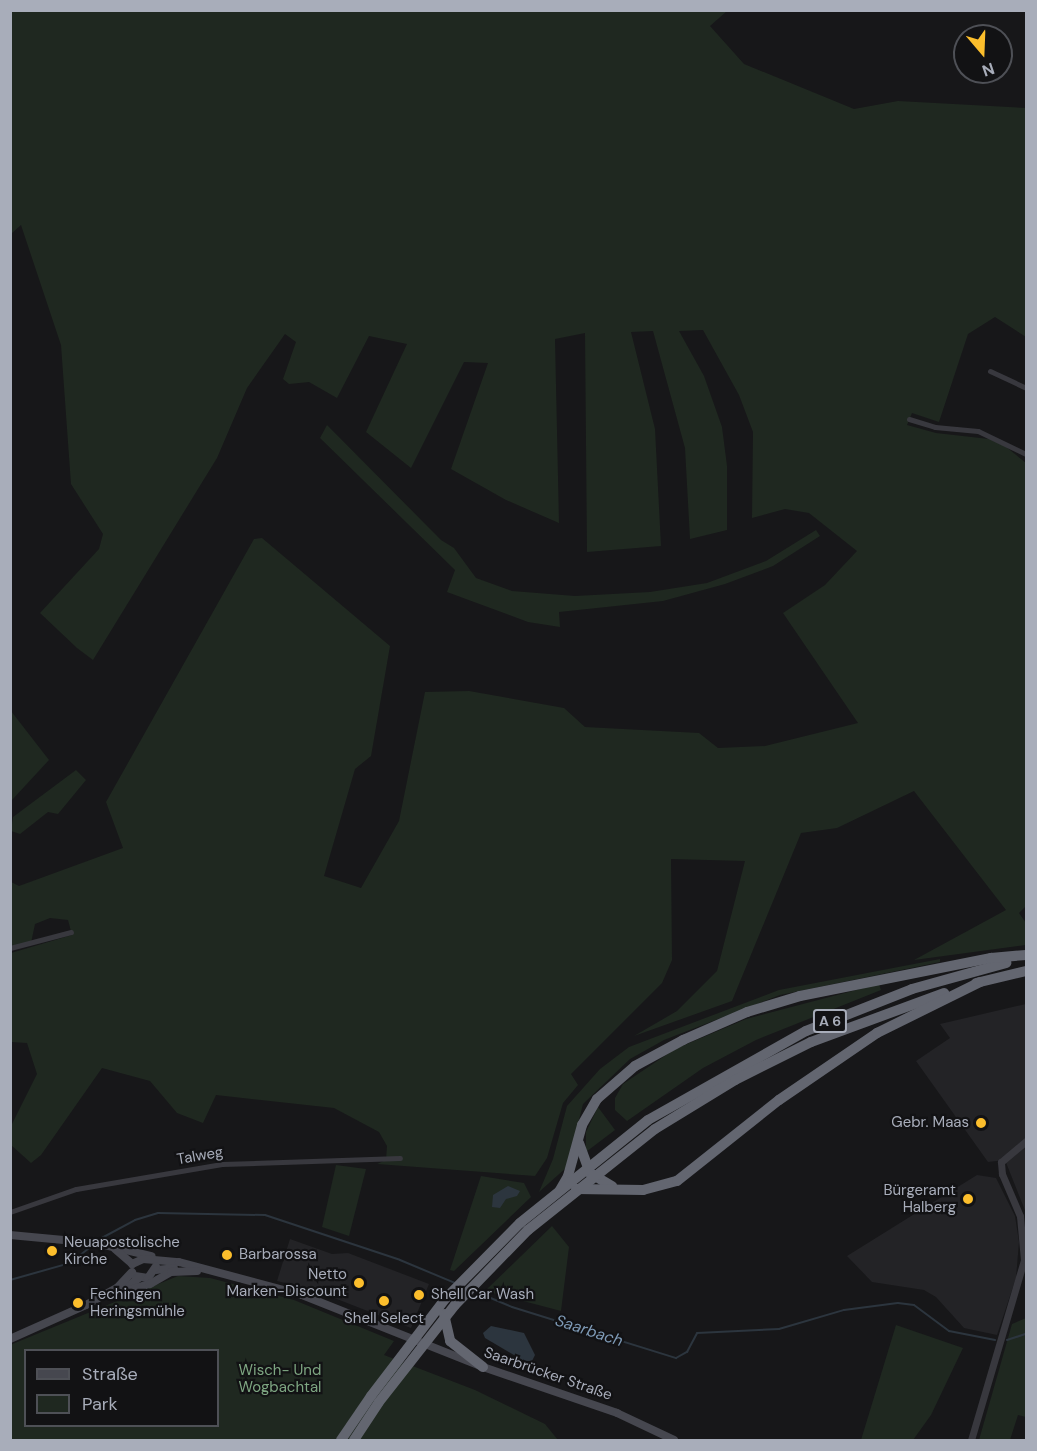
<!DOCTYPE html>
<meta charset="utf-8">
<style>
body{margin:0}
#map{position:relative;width:1037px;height:1451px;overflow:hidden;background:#171719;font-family:"DM Sans",sans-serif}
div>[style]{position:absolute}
.built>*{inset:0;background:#232326}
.green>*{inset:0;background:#1f2820}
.water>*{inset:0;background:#2c353e}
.stream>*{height:2px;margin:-1px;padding:0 1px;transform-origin:1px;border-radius:1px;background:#2c353e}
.minor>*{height:5px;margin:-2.5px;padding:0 2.5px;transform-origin:2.5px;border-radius:2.5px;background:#38383e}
.tertiary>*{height:7px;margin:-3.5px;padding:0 3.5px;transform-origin:3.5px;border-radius:3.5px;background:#38383e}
.secondary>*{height:8px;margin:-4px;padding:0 4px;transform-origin:4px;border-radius:4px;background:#46474f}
.motorway>*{height:10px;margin:-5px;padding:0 5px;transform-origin:5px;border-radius:5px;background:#636670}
.motorway-bridge>*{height:10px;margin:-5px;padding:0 5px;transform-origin:5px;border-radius:5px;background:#636670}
.dots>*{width:16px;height:16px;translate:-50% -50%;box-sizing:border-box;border:3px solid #121214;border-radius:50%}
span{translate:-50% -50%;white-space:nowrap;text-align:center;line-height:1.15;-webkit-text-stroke:4.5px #121214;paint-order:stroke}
.shield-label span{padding:2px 4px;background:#121214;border:2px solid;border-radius:4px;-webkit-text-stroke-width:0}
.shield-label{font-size:14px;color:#a8adba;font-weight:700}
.poi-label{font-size:15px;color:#a8adba}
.right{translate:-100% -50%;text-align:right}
.left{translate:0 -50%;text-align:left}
.street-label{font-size:15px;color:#a8adba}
.park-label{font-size:15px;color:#7ea682}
.water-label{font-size:16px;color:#7e9ab6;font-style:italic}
.frame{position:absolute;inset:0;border:12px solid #a8adba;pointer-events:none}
.legend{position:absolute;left:24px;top:1349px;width:195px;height:78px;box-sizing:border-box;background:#121214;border:2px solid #4e5056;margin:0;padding:8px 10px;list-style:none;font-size:18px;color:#a8adba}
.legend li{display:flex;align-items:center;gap:12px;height:30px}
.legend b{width:30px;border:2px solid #4e5056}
.north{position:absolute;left:953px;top:24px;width:60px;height:60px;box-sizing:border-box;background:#121214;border:2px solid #4e5056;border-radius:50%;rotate:161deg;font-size:16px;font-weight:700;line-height:24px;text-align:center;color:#a8adba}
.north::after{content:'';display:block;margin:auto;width:21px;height:27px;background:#fcbe2c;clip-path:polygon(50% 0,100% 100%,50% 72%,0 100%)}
</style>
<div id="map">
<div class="built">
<div style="clip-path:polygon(1026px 1004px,1026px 1213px,1005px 1160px,988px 1162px,916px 1061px,950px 1038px,940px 1024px)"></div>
<div style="clip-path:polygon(977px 1175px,996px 1178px,1015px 1216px,1019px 1242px,1016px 1278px,997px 1335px,964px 1328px,936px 1297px,924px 1290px,872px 1282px,847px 1256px)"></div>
<div style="clip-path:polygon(290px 1239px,332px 1254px,348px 1253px,429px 1284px,411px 1328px,319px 1292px,277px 1281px)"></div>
</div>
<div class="green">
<div style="clip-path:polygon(11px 11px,727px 11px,710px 26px,744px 64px,854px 109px,898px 101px,1026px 108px,1026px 337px,995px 317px,968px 334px,939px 422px,912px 413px,907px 425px,936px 433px,989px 439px,1005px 446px,1026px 463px,1026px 906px,1019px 913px,1026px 923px,1026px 945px,914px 960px,1006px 910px,914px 791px,837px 828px,801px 833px,732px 1001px,634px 1036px,677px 1011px,717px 971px,745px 861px,671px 859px,672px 960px,662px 983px,571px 1074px,578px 1085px,563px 1103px,547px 1158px,535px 1176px,377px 1164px,386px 1160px,387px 1146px,379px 1132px,334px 1108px,216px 1095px,203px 1123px,177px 1113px,150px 1081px,102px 1068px,41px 1155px,31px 1163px,11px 1145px,11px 1126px,37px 1074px,27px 1043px,11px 1042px,11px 953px,72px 935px,68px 920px,50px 918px,35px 924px,31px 943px,11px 948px,11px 882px,19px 886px,123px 848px,106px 802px,254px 539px,262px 538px,390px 646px,371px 756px,355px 769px,324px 876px,361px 888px,399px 821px,425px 692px,469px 691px,564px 708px,585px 727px,699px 733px,718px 748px,765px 746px,858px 723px,783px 613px,825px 585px,857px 551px,809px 513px,785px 509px,752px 518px,753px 432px,739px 395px,703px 330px,679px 331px,704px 376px,722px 427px,727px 466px,727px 530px,690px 539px,685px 448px,653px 331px,631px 332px,655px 429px,661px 546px,587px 552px,585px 333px,555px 339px,559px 523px,506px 500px,451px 469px,488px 363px,464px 362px,411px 468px,366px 432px,407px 344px,369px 336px,337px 398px,309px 382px,289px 384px,283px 379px,296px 342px,285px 334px,247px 388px,217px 458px,93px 660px,77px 648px,40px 613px,99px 549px,103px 534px,71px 484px,61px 345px,21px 225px,11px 234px)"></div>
<div style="clip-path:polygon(327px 425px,441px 540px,454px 548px,476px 578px,512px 591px,575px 596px,650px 592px,707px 583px,766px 561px,816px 530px,820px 536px,773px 566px,725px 584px,663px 601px,559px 612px,560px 627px,528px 622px,447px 592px,455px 570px,320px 438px)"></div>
<div style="clip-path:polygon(11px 711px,49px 760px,12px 800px,10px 799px)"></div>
<div style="clip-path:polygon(76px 770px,86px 780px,58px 814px,48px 812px,20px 834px,11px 831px,13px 817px)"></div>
<div style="clip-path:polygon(940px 959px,940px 962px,780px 995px,664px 1040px,630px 1059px,583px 1104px,567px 1167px,539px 1192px,553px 1159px,567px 1106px,600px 1069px,629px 1047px,779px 990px)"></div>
<div style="clip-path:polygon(879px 984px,881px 990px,756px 1040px,703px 1068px,627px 1121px,615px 1110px,615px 1098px,623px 1084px,675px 1049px,746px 1019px)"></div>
<div style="clip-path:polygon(598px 1107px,615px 1130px,586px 1152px,586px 1132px)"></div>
<div style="clip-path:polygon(336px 1165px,366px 1169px,349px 1236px,322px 1227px)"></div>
<div style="clip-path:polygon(481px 1176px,524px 1183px,531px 1197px,454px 1271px,450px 1270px)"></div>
<div style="clip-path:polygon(552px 1226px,569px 1247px,561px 1311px,485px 1291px)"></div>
<div style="clip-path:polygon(evenodd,178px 1276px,210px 1278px,294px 1300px,394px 1341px,384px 1355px,475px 1390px,545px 1424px,558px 1440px,11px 1440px,10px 1345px,178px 1276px,26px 1350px,218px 1350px,218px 1426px,26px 1426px,26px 1350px)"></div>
<div style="clip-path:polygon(1026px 1318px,1026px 1417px,1018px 1415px,1010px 1440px,979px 1440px,1012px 1324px)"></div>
<div style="clip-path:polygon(896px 1325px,963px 1348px,931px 1415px,913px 1440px,861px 1440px)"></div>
</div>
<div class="water">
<div style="clip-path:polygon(508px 1186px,520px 1191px,517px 1196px,506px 1199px,500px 1208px,492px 1207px,493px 1195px)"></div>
<div style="clip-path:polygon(491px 1326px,524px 1333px,535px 1355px,532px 1361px,524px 1361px,485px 1338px,483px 1333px)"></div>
</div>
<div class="stream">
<div style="left:98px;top:1240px;width:42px;rotate:-28.4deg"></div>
<div style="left:135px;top:1220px;width:24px;rotate:-17deg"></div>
<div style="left:158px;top:1213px;width:107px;rotate:1.1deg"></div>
<div style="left:265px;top:1215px;width:142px;rotate:18.4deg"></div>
<div style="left:400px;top:1260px;width:60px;rotate:22.7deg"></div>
<div style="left:10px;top:1280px;width:62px;rotate:-15.8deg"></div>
<div style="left:70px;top:1263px;width:28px;rotate:-38deg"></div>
<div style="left:474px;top:1291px;width:41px;rotate:22.8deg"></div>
<div style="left:512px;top:1307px;width:172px;rotate:17.3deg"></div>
<div style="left:676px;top:1358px;width:13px;rotate:-29deg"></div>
<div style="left:687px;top:1352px;width:21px;rotate:-62deg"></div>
<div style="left:697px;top:1333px;width:82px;rotate:-2.8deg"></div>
<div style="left:779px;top:1329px;width:68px;rotate:-16.3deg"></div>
<div style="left:844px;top:1310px;width:54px;rotate:-7.4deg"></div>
<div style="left:898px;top:1303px;width:16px;rotate:7deg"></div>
<div style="left:914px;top:1305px;width:44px;rotate:36.6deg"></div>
<div style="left:949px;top:1331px;width:47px;rotate:11.1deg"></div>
<div style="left:1007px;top:1340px;width:20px;rotate:-18deg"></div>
</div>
<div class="minor">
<div style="left:990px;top:371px;width:40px;rotate:25deg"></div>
<div style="left:909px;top:419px;width:27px;rotate:17deg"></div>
<div style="left:935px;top:427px;width:43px;rotate:5.3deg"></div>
<div style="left:978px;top:431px;width:53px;rotate:25.6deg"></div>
<div style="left:10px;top:948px;width:63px;rotate:-14.7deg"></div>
<div style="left:10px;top:1212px;width:70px;rotate:-19.2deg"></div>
<div style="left:76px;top:1189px;width:148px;rotate:-9.7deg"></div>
<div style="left:222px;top:1164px;width:178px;rotate:-1.9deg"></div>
</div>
<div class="tertiary">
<div style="left:971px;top:1440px;width:188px;rotate:-73.6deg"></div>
<div style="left:1024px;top:1260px;width:44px;rotate:-95.2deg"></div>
<div style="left:1020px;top:1216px;width:46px;rotate:-113.2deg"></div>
<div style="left:1002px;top:1174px;width:12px;rotate:-95deg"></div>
<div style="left:1001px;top:1162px;width:33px;rotate:-40deg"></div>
</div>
<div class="secondary">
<div style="left:10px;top:1235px;width:86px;rotate:5.3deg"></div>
<div style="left:96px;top:1243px;width:57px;rotate:13.3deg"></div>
<div style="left:115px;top:1249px;width:23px;rotate:41deg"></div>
<div style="left:132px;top:1264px;width:12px;rotate:-24deg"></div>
<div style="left:143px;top:1259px;width:36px;rotate:5deg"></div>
<div style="left:179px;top:1262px;width:127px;rotate:15deg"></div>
<div style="left:302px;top:1295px;width:195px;rotate:21.7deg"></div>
<div style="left:483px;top:1367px;width:142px;rotate:18.9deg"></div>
<div style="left:617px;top:1413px;width:63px;rotate:25.3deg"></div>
<div style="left:156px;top:1270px;width:18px;rotate:-6deg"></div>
<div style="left:135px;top:1276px;width:13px;rotate:9deg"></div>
<div style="left:148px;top:1278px;width:14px;rotate:-56deg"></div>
<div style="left:124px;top:1289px;width:19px;rotate:-36deg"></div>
<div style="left:113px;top:1295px;width:39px;rotate:-17deg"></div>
<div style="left:150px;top:1284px;width:24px;rotate:-30deg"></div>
<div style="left:171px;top:1272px;width:26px;rotate:-2deg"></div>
<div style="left:10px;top:1339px;width:83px;rotate:-24.1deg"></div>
<div style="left:86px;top:1305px;width:35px;rotate:-29deg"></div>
<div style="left:117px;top:1288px;width:22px;rotate:-47deg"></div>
</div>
<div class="motorway">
<div style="left:976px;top:983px;width:51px;rotate:-13.5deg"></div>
<div style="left:648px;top:1120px;width:181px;rotate:-29.4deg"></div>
<div style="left:806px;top:1031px;width:114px;rotate:-21.6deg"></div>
<div style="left:912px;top:989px;width:98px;rotate:-15.5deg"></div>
<div style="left:655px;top:1129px;width:94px;rotate:-31.5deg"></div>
<div style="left:735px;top:1080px;width:85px;rotate:-26.6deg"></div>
<div style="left:811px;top:1042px;width:142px;rotate:-20.2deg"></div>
<div style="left:579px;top:1143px;width:32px;rotate:70deg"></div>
<div style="left:590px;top:1173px;width:26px;rotate:31deg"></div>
<div style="left:576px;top:1189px;width:67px;rotate:0.9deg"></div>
<div style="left:643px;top:1190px;width:35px;rotate:-15deg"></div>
<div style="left:677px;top:1181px;width:130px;rotate:-38.5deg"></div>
<div style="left:779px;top:1100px;width:119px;rotate:-34.4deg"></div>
<div style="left:877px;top:1033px;width:115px;rotate:-26.3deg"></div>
<div style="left:560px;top:1190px;width:16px;rotate:-60deg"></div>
<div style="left:568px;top:1176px;width:53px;rotate:-74.6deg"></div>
<div style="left:582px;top:1125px;width:30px;rotate:-60deg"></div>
<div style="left:597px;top:1099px;width:50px;rotate:-41deg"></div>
<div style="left:635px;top:1066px;width:55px;rotate:-28.4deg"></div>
<div style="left:683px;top:1040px;width:70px;rotate:-23.6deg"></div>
<div style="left:747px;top:1012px;width:55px;rotate:-16.8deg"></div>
<div style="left:800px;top:996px;width:195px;rotate:-11.3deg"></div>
<div style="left:991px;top:958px;width:35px;rotate:-5deg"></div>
<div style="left:444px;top:1314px;width:28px;rotate:77deg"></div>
<div style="left:450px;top:1341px;width:42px;rotate:38.2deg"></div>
<div style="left:341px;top:1440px;width:53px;rotate:-55.7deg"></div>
<div style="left:354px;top:1440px;width:45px;rotate:-56.7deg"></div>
</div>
<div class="motorway-bridge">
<div style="left:371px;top:1396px;width:123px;rotate:-52.6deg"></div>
<div style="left:446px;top:1298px;width:105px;rotate:-45.4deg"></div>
<div style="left:520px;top:1223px;width:164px;rotate:-38.8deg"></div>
<div style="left:379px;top:1402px;width:123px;rotate:-51.9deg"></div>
<div style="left:455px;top:1305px;width:105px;rotate:-45.8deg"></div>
<div style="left:528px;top:1230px;width:162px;rotate:-38.5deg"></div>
</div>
<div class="dots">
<div style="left:981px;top:1123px;background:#fcbe2c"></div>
<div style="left:968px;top:1199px;background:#fcbe2c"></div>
<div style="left:52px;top:1251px;background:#fcbe2c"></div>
<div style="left:227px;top:1255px;background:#fcbe2c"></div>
<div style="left:359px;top:1283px;background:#fcbe2c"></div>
<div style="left:419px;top:1295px;background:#fcbe2c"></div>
<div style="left:384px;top:1301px;background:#fcbe2c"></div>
<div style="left:78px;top:1303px;background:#fcbe2c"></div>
</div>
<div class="shield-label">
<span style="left:830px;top:1021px">A 6</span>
</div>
<div class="poi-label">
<span class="right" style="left:969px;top:1123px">Gebr. Maas</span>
<span class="right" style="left:956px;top:1199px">Bürgeramt<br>Halberg</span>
<span class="left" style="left:64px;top:1251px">Neuapostolische<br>Kirche</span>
<span class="left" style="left:239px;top:1255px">Barbarossa</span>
<span class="right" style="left:347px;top:1283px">Netto<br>Marken-Discount</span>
<span class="left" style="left:90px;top:1303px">Fechingen<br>Heringsmühle</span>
<span class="left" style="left:431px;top:1295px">Shell Car Wash</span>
<span style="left:384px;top:1319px">Shell Select</span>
</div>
<div class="street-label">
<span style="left:200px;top:1156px;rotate:-10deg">Talweg</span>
<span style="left:548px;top:1374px;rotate:19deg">Saarbrücker Straße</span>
</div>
<div class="park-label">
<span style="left:280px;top:1379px">Wisch- Und<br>Wogbachtal</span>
</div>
<div class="water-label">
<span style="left:589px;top:1331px;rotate:18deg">Saarbach</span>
</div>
<div class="frame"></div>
<ul class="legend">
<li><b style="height:8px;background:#46474f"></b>Straße</li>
<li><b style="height:16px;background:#1f2820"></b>Park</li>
</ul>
<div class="north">N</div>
</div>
